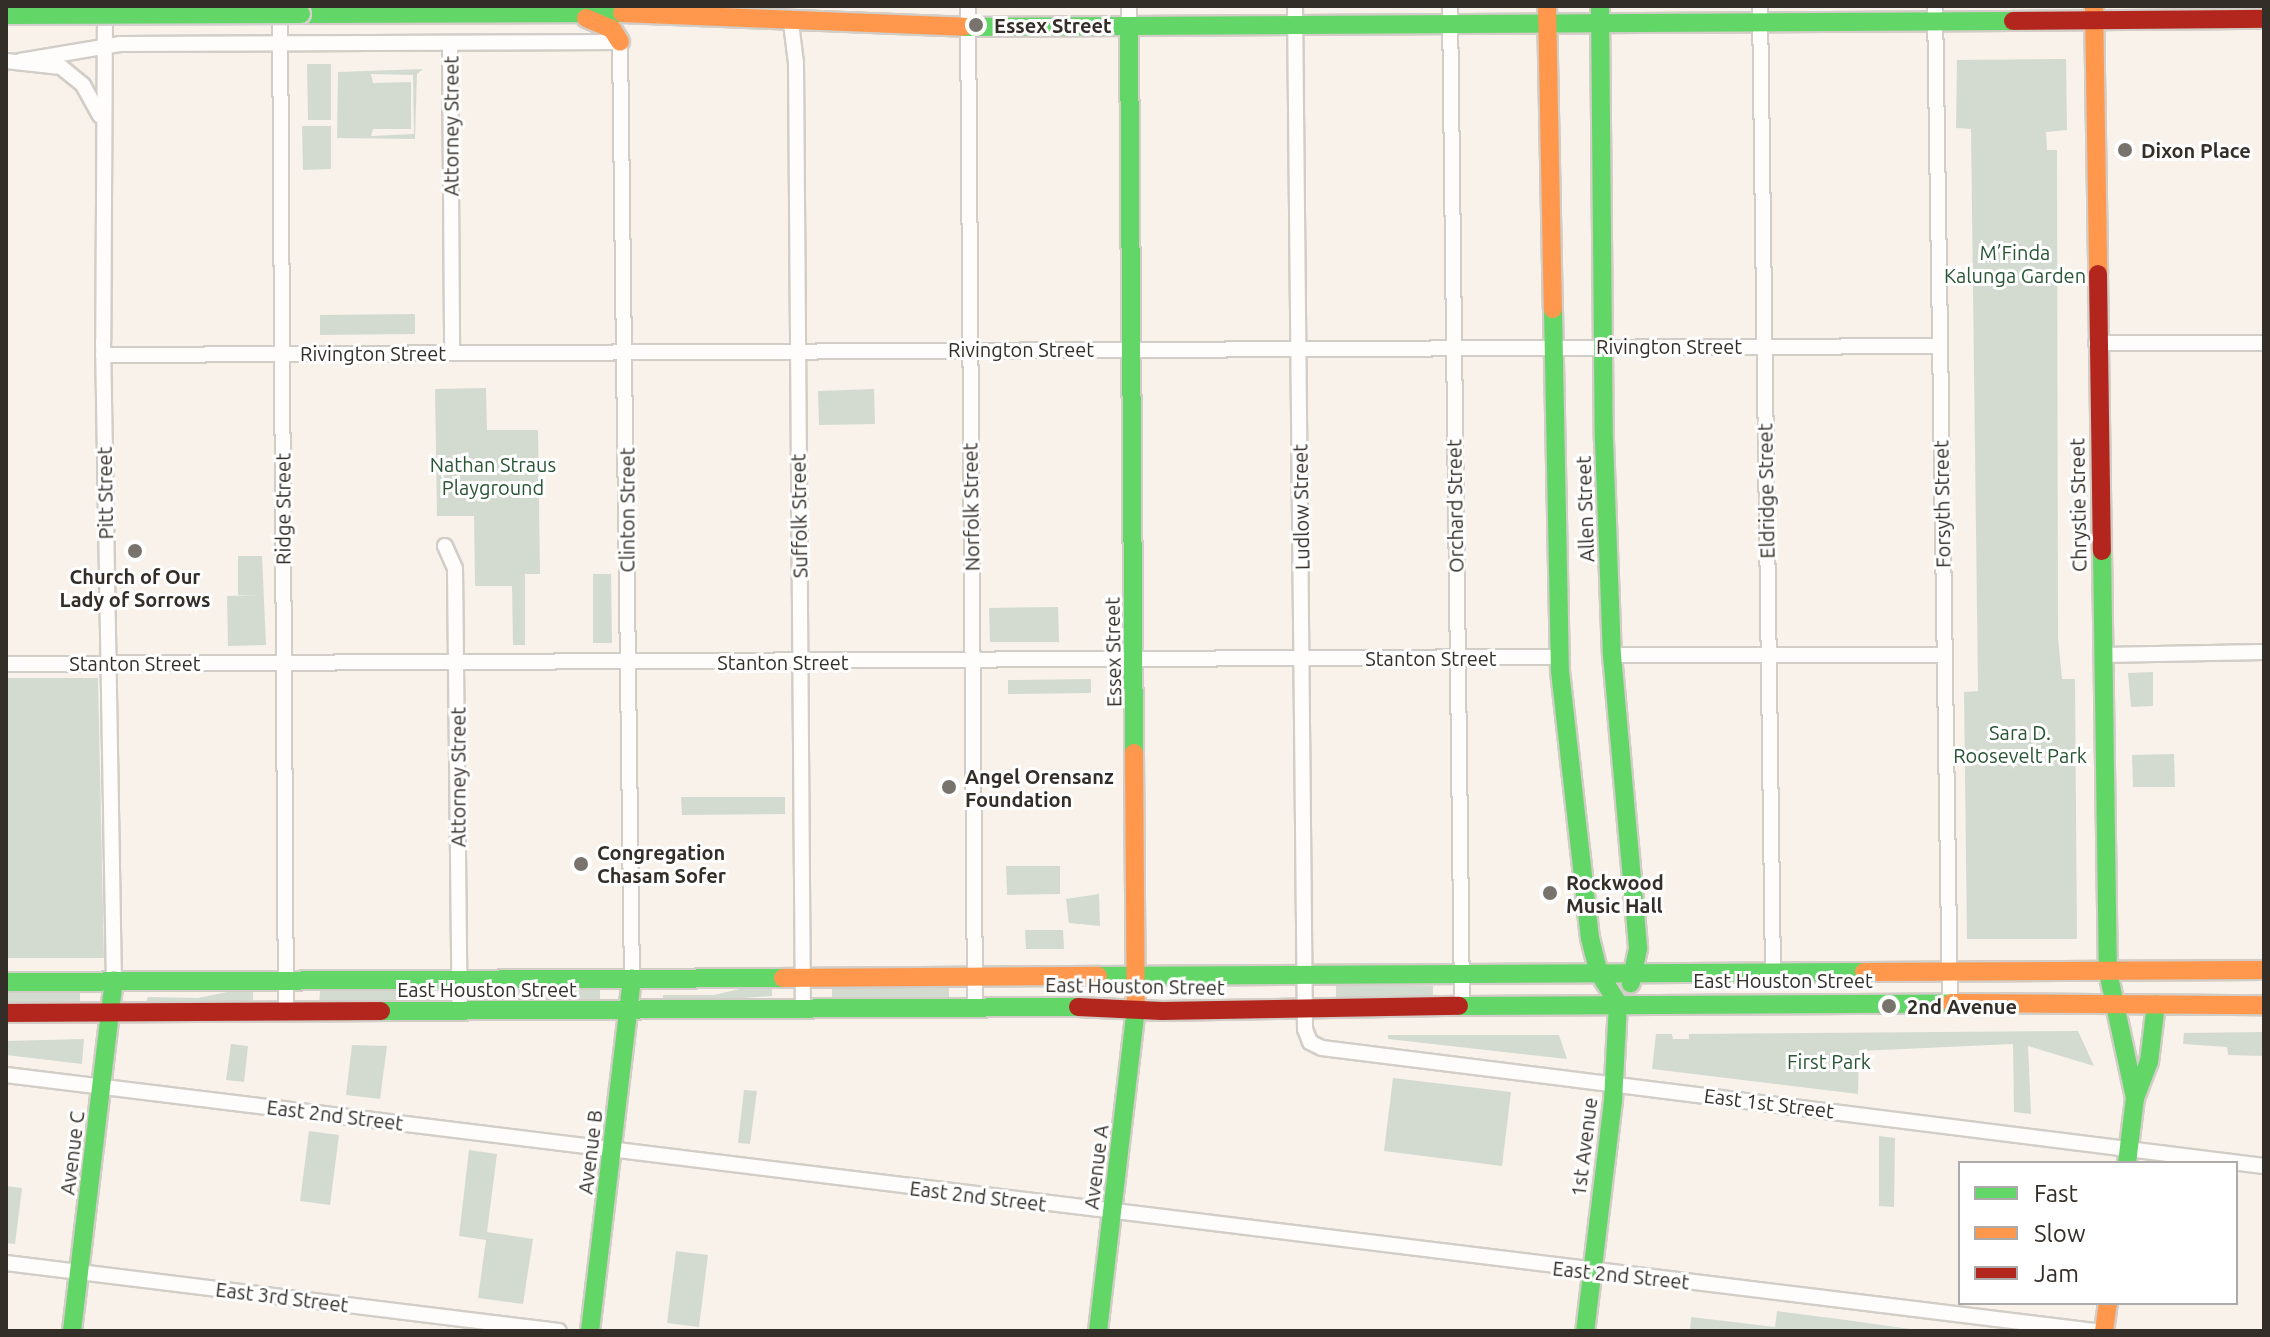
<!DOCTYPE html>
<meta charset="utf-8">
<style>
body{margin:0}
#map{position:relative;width:2270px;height:1337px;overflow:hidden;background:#f8f2eb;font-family:Ubuntu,sans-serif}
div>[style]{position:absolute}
.green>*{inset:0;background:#d3dbd0}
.roads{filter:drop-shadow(2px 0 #d2cdc6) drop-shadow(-2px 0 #d2cdc6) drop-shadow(0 2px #d2cdc6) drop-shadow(0 -2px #d2cdc6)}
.street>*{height:14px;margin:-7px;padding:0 7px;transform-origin:7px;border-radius:7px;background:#fefdfc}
.fast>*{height:18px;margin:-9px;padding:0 9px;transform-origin:9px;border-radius:9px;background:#63d668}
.slow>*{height:18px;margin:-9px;padding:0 9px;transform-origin:9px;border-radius:9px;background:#ff974d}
.jam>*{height:18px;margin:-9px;padding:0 9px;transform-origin:9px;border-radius:9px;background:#b3261e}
.bridges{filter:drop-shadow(2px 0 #d4d0cd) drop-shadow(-2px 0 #d4d0cd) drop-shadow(0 2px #d4d0cd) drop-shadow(0 -2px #d4d0cd)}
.fast-bridge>*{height:18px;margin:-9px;padding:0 9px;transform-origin:9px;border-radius:9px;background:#63d668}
.dots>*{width:22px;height:22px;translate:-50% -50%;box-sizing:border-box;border:4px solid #fff;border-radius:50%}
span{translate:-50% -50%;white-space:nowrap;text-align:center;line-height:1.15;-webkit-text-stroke:6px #fff;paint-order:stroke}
.poi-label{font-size:20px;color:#332e28;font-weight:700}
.left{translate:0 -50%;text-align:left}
.street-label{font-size:20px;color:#332e28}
.park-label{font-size:20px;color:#295535}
.frame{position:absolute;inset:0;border:8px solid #332e28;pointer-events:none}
.legend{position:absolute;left:1958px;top:1161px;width:280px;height:144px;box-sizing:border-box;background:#fff;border:2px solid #adaba9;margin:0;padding:10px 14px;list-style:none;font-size:24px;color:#332e28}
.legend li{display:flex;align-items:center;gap:16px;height:40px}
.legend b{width:40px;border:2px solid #adaba9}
</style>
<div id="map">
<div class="green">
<div style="clip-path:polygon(2066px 59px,2067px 130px,2046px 132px,2047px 150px,2057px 150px,2058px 638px,2062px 679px,2075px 679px,2077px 939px,1967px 939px,1964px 692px,1978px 691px,1971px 129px,1956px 128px,1957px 60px)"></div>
<div style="clip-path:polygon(307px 64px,331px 64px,331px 120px,308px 120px)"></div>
<div style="clip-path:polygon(evenodd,423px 69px,417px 74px,415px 139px,337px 138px,338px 72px,423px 69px,413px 75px,414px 134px,371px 136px,373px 129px,411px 129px,411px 82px,373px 83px,371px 74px,413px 75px)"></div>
<div style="clip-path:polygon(302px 126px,331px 126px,331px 169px,303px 170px)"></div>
<div style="clip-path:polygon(415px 314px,415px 334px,320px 335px,320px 315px)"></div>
<div style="clip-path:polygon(486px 388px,487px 430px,538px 430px,540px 574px,525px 574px,525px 645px,513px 645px,512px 586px,475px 586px,474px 516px,437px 516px,435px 389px)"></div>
<div style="clip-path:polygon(874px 389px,875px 424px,819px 425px,818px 391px)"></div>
<div style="clip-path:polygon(238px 556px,262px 556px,266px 645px,228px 646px,227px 596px,259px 595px,238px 595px)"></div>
<div style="clip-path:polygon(593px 574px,611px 574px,612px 643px,593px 643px)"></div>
<div style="clip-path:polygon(1058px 607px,1059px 642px,990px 642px,989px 608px)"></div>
<div style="clip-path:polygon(2153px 672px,2153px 706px,2131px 707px,2128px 673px)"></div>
<div style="clip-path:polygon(6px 678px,98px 678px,104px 958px,6px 958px)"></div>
<div style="clip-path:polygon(1091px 679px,1091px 693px,1008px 694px,1008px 680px)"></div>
<div style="clip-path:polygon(2174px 754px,2175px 787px,2133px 787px,2132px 755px)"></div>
<div style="clip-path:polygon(681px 797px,785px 797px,785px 814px,682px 815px)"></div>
<div style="clip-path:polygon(1006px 866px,1060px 866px,1060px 894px,1007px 895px)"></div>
<div style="clip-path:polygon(1099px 894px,1100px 926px,1069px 923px,1066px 899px)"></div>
<div style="clip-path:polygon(1025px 930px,1063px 930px,1064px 949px,1026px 949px)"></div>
<div style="clip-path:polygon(1336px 985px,1433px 986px,1433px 998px,1336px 997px)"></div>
<div style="clip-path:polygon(949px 986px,949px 1001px,832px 1003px,832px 988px)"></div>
<div style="clip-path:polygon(744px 988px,772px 988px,772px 996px,663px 1004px,663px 995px,714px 995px)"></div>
<div style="clip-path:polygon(429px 989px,430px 1004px,319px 1006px,320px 990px)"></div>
<div style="clip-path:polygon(600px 989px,600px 1003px,493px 1004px,494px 990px)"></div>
<div style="clip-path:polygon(6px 991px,80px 991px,80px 1007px,6px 1008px)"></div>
<div style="clip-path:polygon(232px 991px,253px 991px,253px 1000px,209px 1007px,145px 1006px,148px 997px,198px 998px)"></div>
<div style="clip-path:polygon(2078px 1031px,2094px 1066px,2028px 1046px,2031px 1114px,2014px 1112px,2013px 1044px,1859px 1051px,1858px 1094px,1652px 1069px,1656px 1034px,1672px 1034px,1673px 1039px,1689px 1039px,1689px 1034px)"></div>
<div style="clip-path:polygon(2264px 1032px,2264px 1056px,2228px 1055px,2227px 1047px,2183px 1044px,2184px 1033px)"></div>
<div style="clip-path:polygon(1388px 1035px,1559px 1035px,1567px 1059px,1388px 1039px)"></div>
<div style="clip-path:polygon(84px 1039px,82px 1064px,6px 1055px,6px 1041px)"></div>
<div style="clip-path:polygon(231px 1044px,248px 1046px,244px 1082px,226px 1080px)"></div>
<div style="clip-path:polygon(352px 1045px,387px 1046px,380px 1099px,346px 1095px)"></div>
<div style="clip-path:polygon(1393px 1078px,1511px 1092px,1502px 1166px,1384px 1151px)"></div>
<div style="clip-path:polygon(744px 1090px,757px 1091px,750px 1144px,738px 1143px)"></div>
<div style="clip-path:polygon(309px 1131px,339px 1135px,330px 1205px,300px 1201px)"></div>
<div style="clip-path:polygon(1879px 1136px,1895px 1138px,1894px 1207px,1879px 1206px)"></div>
<div style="clip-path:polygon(469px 1150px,497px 1154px,487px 1232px,533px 1239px,523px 1304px,478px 1298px,486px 1240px,459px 1236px)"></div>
<div style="clip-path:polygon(6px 1186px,22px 1188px,15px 1244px,6px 1243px)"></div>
<div style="clip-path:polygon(676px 1251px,708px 1255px,699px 1327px,667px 1323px)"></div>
<div style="clip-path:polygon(1777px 1311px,1846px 1320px,1924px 1331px,1690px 1331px,1691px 1317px,1775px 1327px)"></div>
</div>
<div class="roads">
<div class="street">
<div style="left:968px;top:6px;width:1001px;rotate:89.6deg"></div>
<div style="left:1129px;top:6px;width:20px;rotate:90deg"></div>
<div style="left:1295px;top:6px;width:1023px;rotate:89.44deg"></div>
<div style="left:1305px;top:1029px;width:14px;rotate:69deg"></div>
<div style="left:1310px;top:1042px;width:13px;rotate:27deg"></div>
<div style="left:1322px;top:1048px;width:949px;rotate:7.14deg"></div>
<div style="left:1450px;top:6px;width:999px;rotate:89.31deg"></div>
<div style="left:1760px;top:6px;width:969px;rotate:89.23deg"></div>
<div style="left:1935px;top:6px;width:997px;rotate:89.14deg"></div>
<div style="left:105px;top:10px;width:331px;rotate:90.3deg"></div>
<div style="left:103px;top:341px;width:640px;rotate:89.02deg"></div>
<div style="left:280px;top:10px;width:1001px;rotate:89.66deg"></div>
<div style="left:791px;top:23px;width:40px;rotate:82.9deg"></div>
<div style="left:796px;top:63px;width:946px;rotate:89.58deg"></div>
<div style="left:450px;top:44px;width:308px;rotate:89.6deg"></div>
<div style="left:6px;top:61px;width:55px;rotate:6.2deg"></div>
<div style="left:61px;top:67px;width:28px;rotate:39deg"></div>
<div style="left:83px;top:85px;width:35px;rotate:61deg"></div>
<div style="left:20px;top:61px;width:101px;rotate:-9.6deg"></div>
<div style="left:120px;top:44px;width:500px;rotate:-0.23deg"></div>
<div style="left:620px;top:42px;width:936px;rotate:89.27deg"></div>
<div style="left:2096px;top:343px;width:168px"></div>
<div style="left:103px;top:355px;width:1837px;rotate:-0.28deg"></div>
<div style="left:445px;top:546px;width:24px;rotate:66deg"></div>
<div style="left:455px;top:568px;width:443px;rotate:89.4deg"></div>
<div style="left:1612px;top:655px;width:331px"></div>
<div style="left:2103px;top:655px;width:161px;rotate:-1.1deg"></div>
<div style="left:6px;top:664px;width:1554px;rotate:-0.26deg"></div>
<div style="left:6px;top:1075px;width:2104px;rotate:6.99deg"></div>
<div style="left:6px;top:1263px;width:557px;rotate:7.01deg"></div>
</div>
<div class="fast">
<div style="left:1600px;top:6px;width:434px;rotate:89.5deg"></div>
<div style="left:1604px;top:440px;width:215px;rotate:87.9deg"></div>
<div style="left:1612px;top:655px;width:295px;rotate:84.9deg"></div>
<div style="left:1638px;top:949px;width:35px;rotate:102deg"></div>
<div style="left:301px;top:14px;width:321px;rotate:-0.2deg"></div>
<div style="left:1129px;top:26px;width:727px;rotate:89.61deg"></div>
<div style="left:964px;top:27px;width:1049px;rotate:-0.33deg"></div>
<div style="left:1553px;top:309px;width:362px;rotate:88.9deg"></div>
<div style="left:1560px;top:671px;width:269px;rotate:83.6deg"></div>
<div style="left:1590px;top:938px;width:36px;rotate:76deg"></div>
<div style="left:1599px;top:973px;width:36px;rotate:58deg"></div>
<div style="left:1618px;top:1003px;width:98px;rotate:92.9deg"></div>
<div style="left:1613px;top:1101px;width:232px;rotate:96.9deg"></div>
<div style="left:2102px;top:551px;width:421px;rotate:89.2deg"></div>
<div style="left:2108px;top:972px;width:129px;rotate:77.9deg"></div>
<div style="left:2135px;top:1098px;width:65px;rotate:97deg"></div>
<div style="left:1098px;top:976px;width:766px;rotate:-0.3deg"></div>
<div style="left:6px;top:982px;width:777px;rotate:-0.29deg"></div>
<div style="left:1459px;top:1006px;width:492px;rotate:-0.3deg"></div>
<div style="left:381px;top:1011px;width:697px;rotate:-0.33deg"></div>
<div style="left:2135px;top:1098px;width:39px;rotate:-69deg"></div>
<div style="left:2149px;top:1062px;width:58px;rotate:-83.1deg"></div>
<div style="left:72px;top:1331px;width:353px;rotate:-83.2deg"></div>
<div style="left:590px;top:1331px;width:355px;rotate:-83.2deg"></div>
<div style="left:1098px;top:1331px;width:324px;rotate:-83.3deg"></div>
</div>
<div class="slow">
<div style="left:1547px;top:6px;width:303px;rotate:88.9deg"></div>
<div style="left:2094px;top:6px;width:268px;rotate:89.1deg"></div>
<div style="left:622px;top:13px;width:342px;rotate:2.3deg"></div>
<div style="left:586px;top:18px;width:28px;rotate:23deg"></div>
<div style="left:612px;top:29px;width:15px;rotate:58deg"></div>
<div style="left:1134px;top:753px;width:256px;rotate:89.6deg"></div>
<div style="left:1864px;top:972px;width:400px;rotate:-0.3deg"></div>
<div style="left:783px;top:978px;width:315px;rotate:-0.4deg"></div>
<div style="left:1951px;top:1003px;width:313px;rotate:0.4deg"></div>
<div style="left:2104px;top:1331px;width:28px;rotate:-82deg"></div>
</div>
<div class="jam">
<div style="left:2013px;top:21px;width:251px;rotate:-0.5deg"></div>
<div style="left:2098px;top:274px;width:277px;rotate:89.2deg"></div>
<div style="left:1078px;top:1007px;width:84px;rotate:2.7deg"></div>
<div style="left:1162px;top:1011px;width:297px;rotate:-1deg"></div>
<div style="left:6px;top:1013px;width:375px;rotate:-0.3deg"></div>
</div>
</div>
<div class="bridges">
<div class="fast-bridge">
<div style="left:6px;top:15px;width:295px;rotate:-0.2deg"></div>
</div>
</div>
<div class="dots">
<div style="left:976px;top:25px;background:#78736c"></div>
<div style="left:2125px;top:150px;background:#78736c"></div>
<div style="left:135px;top:551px;background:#78736c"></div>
<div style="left:949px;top:787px;background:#78736c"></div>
<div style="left:581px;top:864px;background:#78736c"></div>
<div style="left:1550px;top:893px;background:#78736c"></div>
<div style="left:1889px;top:1006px;background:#78736c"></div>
</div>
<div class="poi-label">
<span class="left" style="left:994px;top:25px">Essex Street</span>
<span class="left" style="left:2141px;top:150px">Dixon Place</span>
<span style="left:135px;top:588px">Church of Our<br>Lady of Sorrows</span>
<span class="left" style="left:965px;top:788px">Angel Orensanz<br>Foundation</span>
<span class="left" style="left:597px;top:864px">Congregation<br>Chasam Sofer</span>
<span class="left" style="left:1566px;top:894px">Rockwood<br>Music Hall</span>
<span class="left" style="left:1907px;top:1006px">2nd Avenue</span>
</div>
<div class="street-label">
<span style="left:451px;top:126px;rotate:-90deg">Attorney Street</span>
<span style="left:1669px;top:346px">Rivington Street</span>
<span style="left:1021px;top:349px">Rivington Street</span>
<span style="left:373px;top:353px">Rivington Street</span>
<span style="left:1766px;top:491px;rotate:-91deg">Eldridge Street</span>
<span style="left:105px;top:493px;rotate:-91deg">Pitt Street</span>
<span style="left:1942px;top:504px;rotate:-91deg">Forsyth Street</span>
<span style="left:2078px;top:505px;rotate:-91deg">Chrystie Street</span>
<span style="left:1455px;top:506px;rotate:-91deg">Orchard Street</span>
<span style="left:971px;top:507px;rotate:-91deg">Norfolk Street</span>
<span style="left:1301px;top:507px;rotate:-91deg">Ludlow Street</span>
<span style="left:283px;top:509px;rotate:-90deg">Ridge Street</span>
<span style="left:1585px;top:509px;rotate:-92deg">Allen Street</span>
<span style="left:627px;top:510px;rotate:-90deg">Clinton Street</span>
<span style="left:799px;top:516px;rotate:-91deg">Suffolk Street</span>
<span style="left:1113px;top:652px;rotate:-91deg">Essex Street</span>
<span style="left:1431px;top:658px">Stanton Street</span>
<span style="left:783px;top:662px">Stanton Street</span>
<span style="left:135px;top:663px">Stanton Street</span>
<span style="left:458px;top:777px;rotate:-90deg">Attorney Street</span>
<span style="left:1783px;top:980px">East Houston Street</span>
<span style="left:1135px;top:986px;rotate:1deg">East Houston Street</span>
<span style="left:487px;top:989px">East Houston Street</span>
<span style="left:1769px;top:1103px;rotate:7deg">East 1st Street</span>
<span style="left:335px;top:1115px;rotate:7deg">East 2nd Street</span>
<span style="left:1584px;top:1147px;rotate:-83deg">1st Avenue</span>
<span style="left:590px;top:1152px;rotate:-83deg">Avenue B</span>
<span style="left:72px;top:1153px;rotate:-83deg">Avenue C</span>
<span style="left:1096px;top:1167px;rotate:-83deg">Avenue A</span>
<span style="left:978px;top:1196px;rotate:7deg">East 2nd Street</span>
<span style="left:1621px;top:1275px;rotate:6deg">East 2nd Street</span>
<span style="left:282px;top:1297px;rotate:7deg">East 3rd Street</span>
</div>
<div class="park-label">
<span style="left:2015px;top:264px">M’Finda<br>Kalunga Garden</span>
<span style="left:493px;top:476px">Nathan Straus<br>Playground</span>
<span style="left:2020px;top:744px">Sara D.<br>Roosevelt Park</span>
<span style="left:1829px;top:1061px">First Park</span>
</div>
<div class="frame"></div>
<ul class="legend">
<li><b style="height:10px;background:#63d668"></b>Fast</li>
<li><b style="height:10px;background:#ff974d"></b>Slow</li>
<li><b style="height:10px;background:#b3261e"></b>Jam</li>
</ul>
</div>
